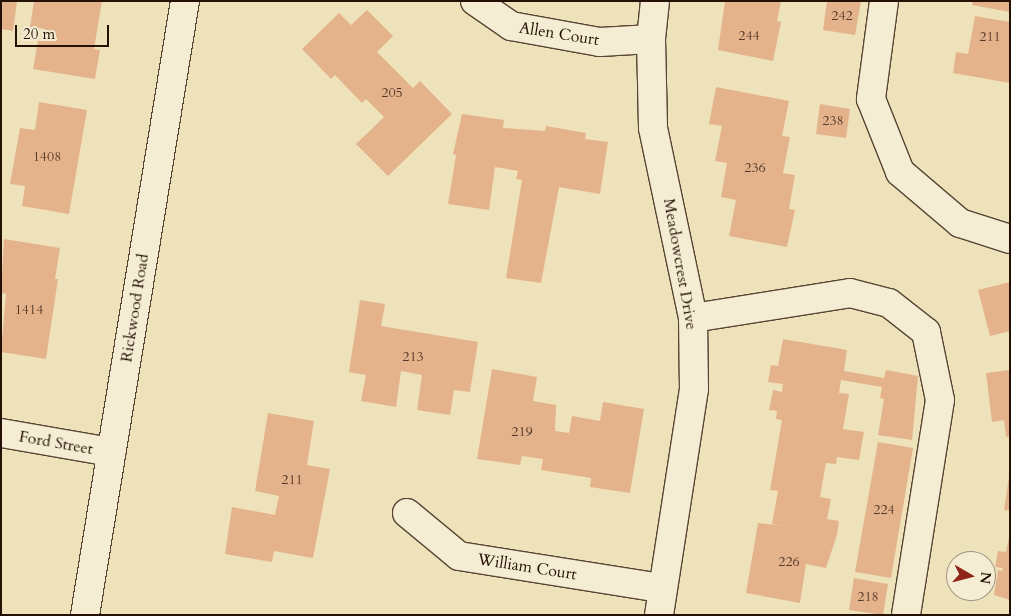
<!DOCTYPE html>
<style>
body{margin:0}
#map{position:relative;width:1011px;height:616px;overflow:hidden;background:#eee2bb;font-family:Cardo,serif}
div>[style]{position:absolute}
.building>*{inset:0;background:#e4b38c}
.roads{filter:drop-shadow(1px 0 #574432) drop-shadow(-1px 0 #574432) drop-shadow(0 1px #574432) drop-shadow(0 -1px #574432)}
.street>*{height:28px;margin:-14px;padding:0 14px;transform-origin:14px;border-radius:14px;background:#f4ecd3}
.secondary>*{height:28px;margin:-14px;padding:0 14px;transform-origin:14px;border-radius:14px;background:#f4ecd3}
span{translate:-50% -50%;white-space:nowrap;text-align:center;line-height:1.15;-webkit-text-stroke:4.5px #f4ecd3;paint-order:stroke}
.number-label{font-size:14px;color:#553926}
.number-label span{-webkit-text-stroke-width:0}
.street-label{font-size:16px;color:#251004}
.frame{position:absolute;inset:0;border:2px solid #251004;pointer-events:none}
.north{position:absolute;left:946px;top:551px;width:50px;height:50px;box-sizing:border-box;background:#f4ecd3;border:1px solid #a19480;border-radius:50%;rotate:98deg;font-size:14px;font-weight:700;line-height:20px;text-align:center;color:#251004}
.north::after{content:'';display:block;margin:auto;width:18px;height:22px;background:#8f2418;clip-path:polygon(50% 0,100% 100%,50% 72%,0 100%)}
.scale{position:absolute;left:15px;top:25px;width:94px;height:22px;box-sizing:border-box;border:2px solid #251004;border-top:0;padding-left:6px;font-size:15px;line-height:18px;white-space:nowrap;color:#251004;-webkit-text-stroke:4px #f4ecd3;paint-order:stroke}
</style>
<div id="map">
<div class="building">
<div style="clip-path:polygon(1px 1px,17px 1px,13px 31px,1px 29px)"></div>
<div style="clip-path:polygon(34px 1px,102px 1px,94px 49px,100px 50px,95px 79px,33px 69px,38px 41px,43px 41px,45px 29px,30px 27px)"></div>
<div style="clip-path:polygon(725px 1px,781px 1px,777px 21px,781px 22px,773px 61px,718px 50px)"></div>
<div style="clip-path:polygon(827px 1px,861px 1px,855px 35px,823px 30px)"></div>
<div style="clip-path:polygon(973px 1px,1010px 1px,1010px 12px,972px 5px)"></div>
<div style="clip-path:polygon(367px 10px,393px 36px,377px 52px,413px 88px,420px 81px,452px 114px,388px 176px,356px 144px,384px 117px,366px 99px,362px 103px,335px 75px,331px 79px,302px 49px,339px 13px,351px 25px)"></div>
<div style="clip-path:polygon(975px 16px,1010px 22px,1010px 83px,953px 73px,956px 52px,968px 54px)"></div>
<div style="clip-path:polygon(716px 87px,789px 101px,782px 136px,790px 137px,783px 173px,795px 175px,789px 209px,795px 210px,787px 247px,729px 236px,736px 200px,721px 197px,727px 163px,715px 161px,722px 126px,709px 124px)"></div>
<div style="clip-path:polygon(39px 102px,87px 110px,69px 214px,22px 206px,25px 186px,10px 184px,20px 128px,35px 130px)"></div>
<div style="clip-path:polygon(820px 104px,850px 109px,846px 138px,816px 134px)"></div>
<div style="clip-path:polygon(462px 114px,504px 120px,503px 128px,545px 131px,546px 126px,586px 133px,585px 139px,608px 142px,600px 194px,559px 187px,541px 283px,506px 278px,522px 180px,516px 179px,518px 171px,495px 167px,489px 210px,448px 204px,456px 155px,453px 154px)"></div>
<div style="clip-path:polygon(4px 239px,60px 248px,55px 279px,58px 279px,46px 359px,1px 352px,6px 294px,1px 293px)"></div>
<div style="clip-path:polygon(1010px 282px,1010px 331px,990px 336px,978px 290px)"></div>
<div style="clip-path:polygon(360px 300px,385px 304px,381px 326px,478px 342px,470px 392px,454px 390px,450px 415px,417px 410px,422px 375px,401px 371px,396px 407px,361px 401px,366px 375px,349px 372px)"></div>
<div style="clip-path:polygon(783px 339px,847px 350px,844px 371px,884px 378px,886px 370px,918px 376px,912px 440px,878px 435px,884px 399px,880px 398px,882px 387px,841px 380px,839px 393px,849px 394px,843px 429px,864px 432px,859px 460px,837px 457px,836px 464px,826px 463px,820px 497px,831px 499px,827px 519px,839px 521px,837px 535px,826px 568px,806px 564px,800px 603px,746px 593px,758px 523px,784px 526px,772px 524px,778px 491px,770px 490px,782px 420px,776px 419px,777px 411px,769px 410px,773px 390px,782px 392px,783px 384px,768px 382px,771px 365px,778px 366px)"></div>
<div style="clip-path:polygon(492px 369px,537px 377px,533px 401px,556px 405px,555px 431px,569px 433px,572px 416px,600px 421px,603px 402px,644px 409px,630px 493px,590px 487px,591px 478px,541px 470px,543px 459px,522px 456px,520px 465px,477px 459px)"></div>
<div style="clip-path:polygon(1010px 370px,1010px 436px,1006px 437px,1004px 420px,992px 422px,986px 373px)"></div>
<div style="clip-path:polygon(268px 413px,314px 421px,307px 465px,330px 469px,313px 558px,274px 551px,272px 562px,225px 554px,232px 507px,275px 515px,279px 496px,255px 491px)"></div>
<div style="clip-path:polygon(878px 442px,913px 448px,891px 578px,855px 572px)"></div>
<div style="clip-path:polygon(1009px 477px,1010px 477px,1010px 511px,1004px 510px)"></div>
<div style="clip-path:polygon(1009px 538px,1010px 538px,1010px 600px,994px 595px,998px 570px,1002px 571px,1003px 568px,995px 567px,998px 551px,1006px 552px)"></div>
<div style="clip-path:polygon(854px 578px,888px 584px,883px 615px,849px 610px)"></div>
</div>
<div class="roads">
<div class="street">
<div style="left:475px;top:1px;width:44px;rotate:34.8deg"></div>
<div style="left:511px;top:26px;width:90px;rotate:10.2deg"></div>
<div style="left:600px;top:42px;width:51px;rotate:-3.4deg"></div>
<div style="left:655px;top:1px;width:38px;rotate:96deg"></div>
<div style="left:651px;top:39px;width:89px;rotate:88.7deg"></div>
<div style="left:653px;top:128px;width:194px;rotate:78.1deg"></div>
<div style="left:693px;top:318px;width:71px;rotate:89.2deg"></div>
<div style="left:694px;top:389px;width:229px;rotate:98.8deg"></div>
<div style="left:884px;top:1px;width:99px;rotate:97.6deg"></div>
<div style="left:871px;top:99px;width:79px;rotate:68.3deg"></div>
<div style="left:900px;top:172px;width:79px;rotate:40.4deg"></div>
<div style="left:960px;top:223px;width:52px;rotate:17.7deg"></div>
<div style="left:693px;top:318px;width:159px;rotate:-9deg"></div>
<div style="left:850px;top:293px;width:40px;rotate:14.4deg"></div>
<div style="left:889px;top:303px;width:47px;rotate:38.1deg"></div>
<div style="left:926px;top:332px;width:69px;rotate:78.4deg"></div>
<div style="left:940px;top:400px;width:218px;rotate:99deg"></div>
<div style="left:1px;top:433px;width:112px;rotate:9.8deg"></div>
<div style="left:407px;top:513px;width:67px;rotate:39.6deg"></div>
<div style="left:459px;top:556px;width:205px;rotate:9deg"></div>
</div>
<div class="secondary">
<div style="left:85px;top:615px;width:622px;rotate:-80.75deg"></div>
</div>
</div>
<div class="number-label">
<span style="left:842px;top:16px">242</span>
<span style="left:749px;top:36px">244</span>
<span style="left:990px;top:37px">211</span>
<span style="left:392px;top:93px">205</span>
<span style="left:833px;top:121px">238</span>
<span style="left:47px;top:157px">1408</span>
<span style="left:755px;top:168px">236</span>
<span style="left:29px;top:310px">1414</span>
<span style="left:413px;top:357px">213</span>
<span style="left:522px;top:432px">219</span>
<span style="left:292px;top:480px">211</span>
<span style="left:884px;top:510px">224</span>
<span style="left:789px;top:562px">226</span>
<span style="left:868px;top:597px">218</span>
</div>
<div class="street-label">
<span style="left:559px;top:34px;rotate:9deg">Allen Court</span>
<span style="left:680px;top:264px;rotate:80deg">Meadowcrest Drive</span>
<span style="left:135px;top:308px;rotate:-81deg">Rickwood Road</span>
<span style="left:56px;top:443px;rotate:10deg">Ford Street</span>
<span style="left:527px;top:567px;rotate:9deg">William Court</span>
</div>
<div class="frame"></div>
<div class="north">N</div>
<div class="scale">20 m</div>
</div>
